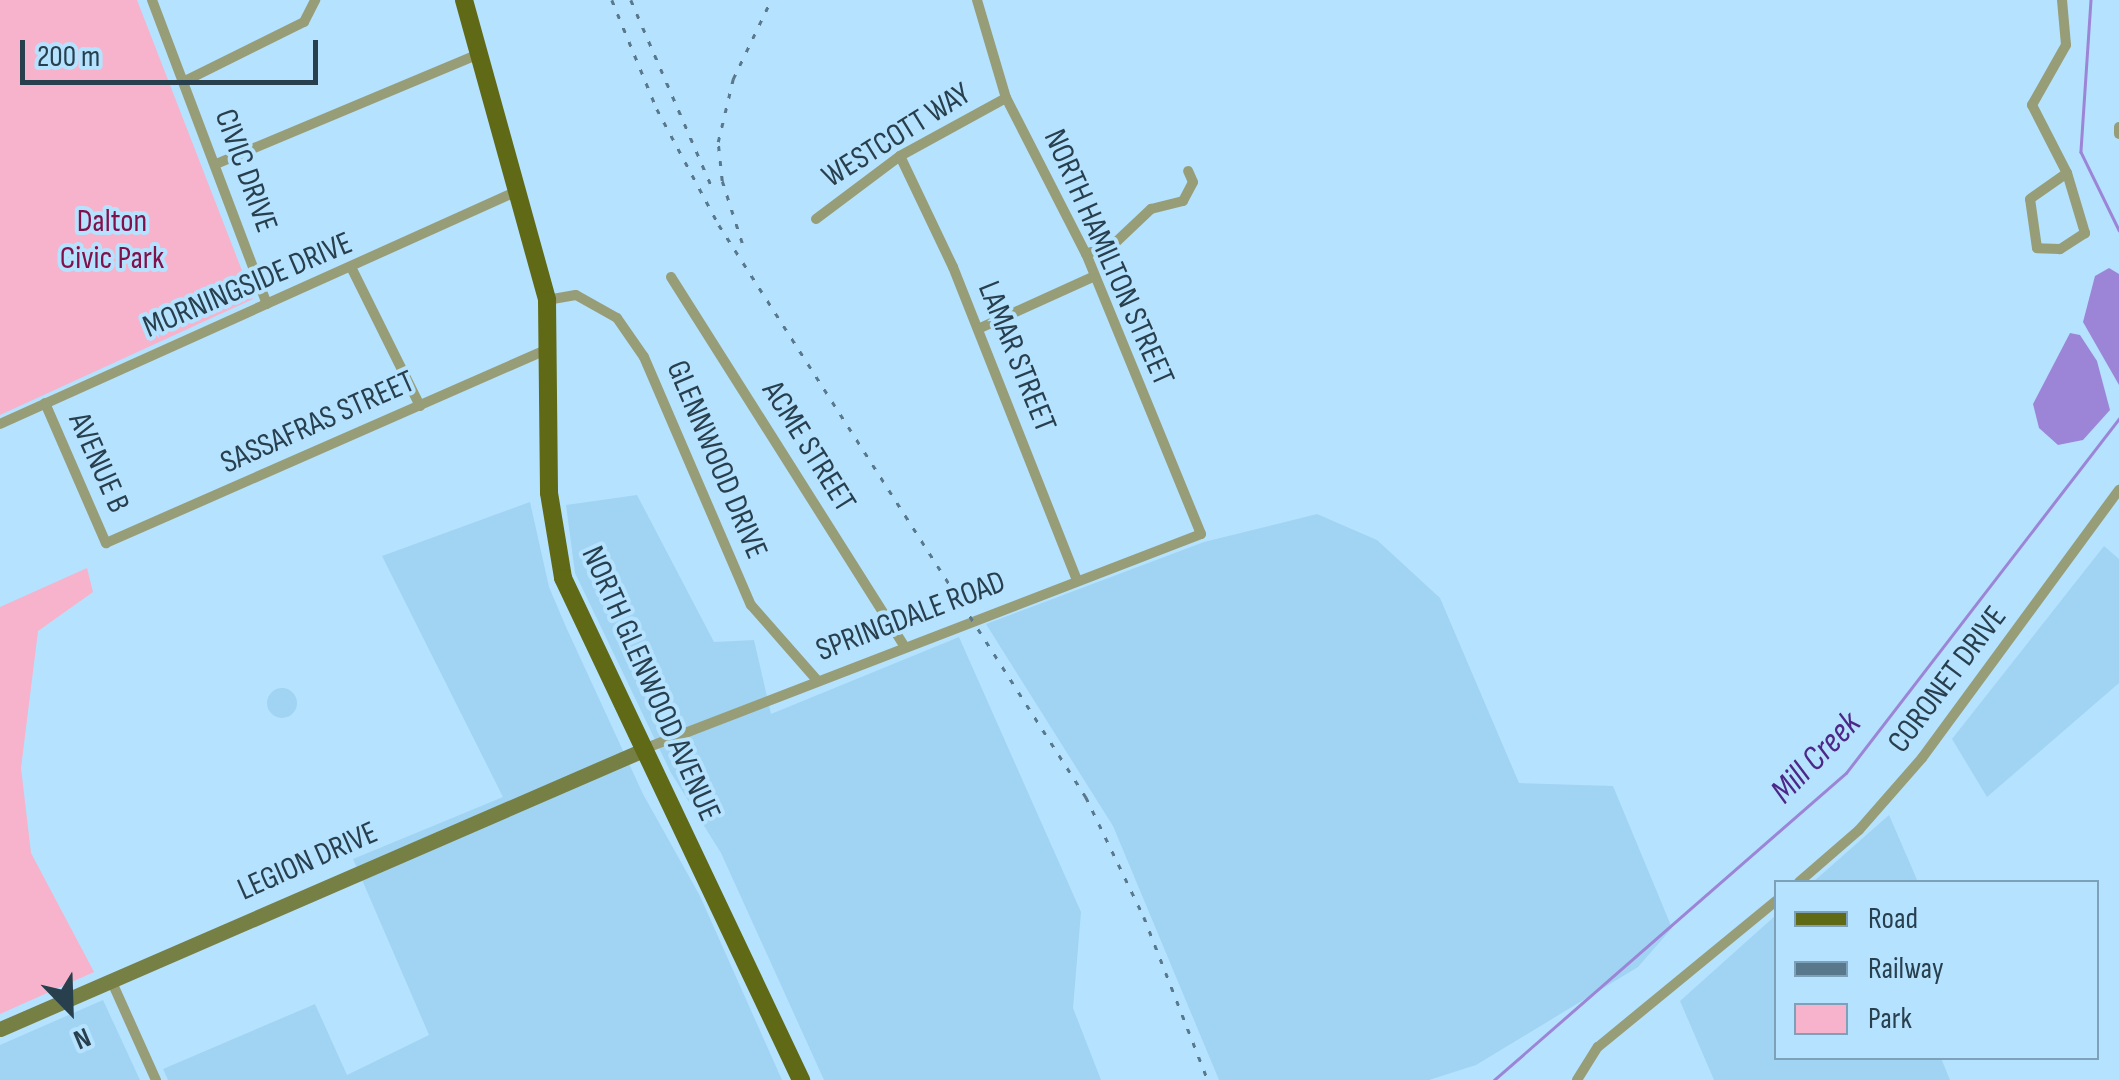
<!DOCTYPE html>
<style>
body{margin:0}
#map{position:relative;width:2119px;height:1080px;overflow:hidden;background:#b5e2fe;font-family:"Sofia Sans Condensed",sans-serif}
div>[style]{position:absolute}
.built>*{inset:0;background:#a1d4f3}
.round{border-radius:50%}
.green>*{inset:0;background:#f6b3cb}
.water>*{inset:0;background:#9c85d7}
.stream>*{height:2.5px;margin:-1.25px;padding:0 1.25px;transform-origin:1.25px;border-radius:1.25px;background:#9c85d7}
.street>*{height:10px;margin:-5px;padding:0 5px;transform-origin:5px;border-radius:5px;background:#979d77}
.secondary>*{height:15px;margin:-7.5px;padding:0 7.5px;transform-origin:7.5px;border-radius:7.5px;background:#767f44}
.primary>*{height:18px;margin:-9px;padding:0 9px;transform-origin:9px;border-radius:9px;background:#5f6916}
.rail>*{height:2.5px;margin-top:-1.25px;transform-origin:0;background:repeating-linear-gradient(90deg,#59788c 0 5px,transparent 0 15px)}
span{translate:-50% -50%;white-space:nowrap;text-align:center;line-height:1.15;-webkit-text-stroke:8px #b5e2fe;paint-order:stroke}
.street-label{font-size:32px;color:#283f4e}
.park-label{font-size:32px;color:#81114b}
.water-label{font-size:35px;color:#4d2889;font-style:italic}
.legend{position:absolute;left:1774px;top:880px;width:325px;height:180px;box-sizing:border-box;background:#b5e2fe;border:2px solid #7da1b8;margin:0;padding:12px 18px;list-style:none;font-size:30px;color:#283f4e}
.legend li{display:flex;align-items:center;gap:20px;height:50px}
.legend b{width:50px;border:2px solid #7da1b8}
.north{position:absolute;left:20px;top:960px;width:100px;height:100px;-webkit-text-stroke:8px #b5e2fe;paint-order:stroke;rotate:157deg;font-size:28px;font-weight:700;line-height:40px;text-align:center;color:#283f4e}
.north::after{content:'';display:block;margin:auto;width:35px;height:45px;background:#283f4e;clip-path:polygon(50% 0,100% 100%,50% 72%,0 100%)}
.scale{position:absolute;left:20px;top:40px;width:298px;height:45px;box-sizing:border-box;border:5px solid #283f4e;border-top:0;padding-left:12px;font-size:30px;line-height:35px;white-space:nowrap;color:#283f4e;-webkit-text-stroke:8px #b5e2fe;paint-order:stroke}
</style>
<div id="map">
<div class="built">
<div style="clip-path:polygon(637px 495px,714px 642px,754px 640px,771px 714px,959px 637px,1081px 912px,1073px 1008px,1101px 1080px,824px 1080px,721px 853px,671px 773px,575px 573px,566px 505px)"></div>
<div style="clip-path:polygon(530px 502px,549px 587px,566px 627px,643px 794px,700px 896px,782px 1080px,168px 1080px,163px 1069px,315px 1004px,347px 1075px,429px 1035px,353px 859px,503px 797px,382px 556px)"></div>
<div style="clip-path:polygon(1317px 514px,1377px 540px,1440px 598px,1519px 783px,1613px 786px,1672px 928px,1638px 967px,1476px 1065px,1429px 1080px,1219px 1080px,1113px 826px,986px 624px,1204px 542px)"></div>
<div style="clip-path:polygon(2104px 546px,2119px 559px,2119px 683px,1987px 797px,1952px 739px)"></div>
<div class="round" style="left:267px;top:688px;width:30px;height:30px"></div>
<div style="clip-path:polygon(1889px 815px,1918px 882px,1813px 882px)"></div>
<div style="clip-path:polygon(1776px 915px,1776px 1058px,1941px 1058px,1950px 1080px,1714px 1080px,1680px 1001px)"></div>
<div style="clip-path:polygon(103px 1000px,140px 1080px,0 1080px,0 1045px)"></div>
</div>
<div class="green">
<div style="clip-path:polygon(0 0,137px 0,253px 299px,0 415px)"></div>
<div style="clip-path:polygon(87px 568px,93px 592px,38px 631px,21px 768px,31px 853px,94px 972px,0 1014px,0 607px)"></div>
</div>
<div class="water">
<div style="clip-path:polygon(2109px 268px,2119px 274px,2119px 385px,2083px 322px,2095px 276px)"></div>
<div style="clip-path:polygon(2070px 333px,2080px 335px,2097px 361px,2110px 410px,2083px 440px,2058px 445px,2039px 428px,2033px 404px)"></div>
</div>
<div class="stream">
<div style="left:2091px;top:0;width:152px;rotate:93.8deg"></div>
<div style="left:2081px;top:152px;width:87px;rotate:64deg"></div>
<div style="left:1494px;top:1080px;width:467px;rotate:-41.1deg"></div>
<div style="left:1846px;top:773px;width:448px;rotate:-52.4deg"></div>
</div>
<div class="street">
<div style="left:152px;top:0;width:325px;rotate:69.3deg"></div>
<div style="left:2062px;top:0;width:45px;rotate:84.9deg"></div>
<div style="left:2066px;top:45px;width:69px;rotate:119.5deg"></div>
<div style="left:2032px;top:105px;width:76px;rotate:62.8deg"></div>
<div style="left:2067px;top:173px;width:63px;rotate:73.3deg"></div>
<div style="left:2085px;top:233px;width:30px;rotate:147deg"></div>
<div style="left:2060px;top:249px;width:23px;rotate:-178deg"></div>
<div style="left:2037px;top:248px;width:49px;rotate:-98.1deg"></div>
<div style="left:2030px;top:199px;width:45px;rotate:-35.1deg"></div>
<div style="left:185px;top:81px;width:133px;rotate:-26.4deg"></div>
<div style="left:304px;top:22px;width:25px;rotate:-63deg"></div>
<div style="left:2119px;top:127px;width:7px;rotate:90deg"></div>
<div style="left:900px;top:156px;width:123px;rotate:64.5deg"></div>
<div style="left:953px;top:267px;width:337px;rotate:68.4deg"></div>
<div style="left:216px;top:164px;width:282px;rotate:-22.7deg"></div>
<div style="left:816px;top:219px;width:105px;rotate:-36.9deg"></div>
<div style="left:900px;top:156px;width:121px;rotate:-28.7deg"></div>
<div style="left:1086px;top:254px;width:31px;rotate:-21deg"></div>
<div style="left:1115px;top:243px;width:50px;rotate:-43.4deg"></div>
<div style="left:1151px;top:209px;width:33px;rotate:-14deg"></div>
<div style="left:1183px;top:201px;width:21px;rotate:-62deg"></div>
<div style="left:1193px;top:182px;width:12px;rotate:-114deg"></div>
<div style="left:352px;top:269px;width:153px;rotate:63.6deg"></div>
<div style="left:671px;top:277px;width:434px;rotate:57.7deg"></div>
<div style="left:547px;top:300px;width:29px;rotate:-10deg"></div>
<div style="left:576px;top:295px;width:47px;rotate:29.3deg"></div>
<div style="left:617px;top:318px;width:47px;rotate:55.3deg"></div>
<div style="left:644px;top:357px;width:270px;rotate:66.7deg"></div>
<div style="left:751px;top:605px;width:100px;rotate:48.7deg"></div>
<div style="left:978px;top:329px;width:128px;rotate:-24.4deg"></div>
<div style="left:45px;top:403px;width:153px;rotate:66.5deg"></div>
<div style="left:106px;top:543px;width:483px;rotate:-23.7deg"></div>
<div style="left:0;top:424px;width:565px;rotate:-24.25deg"></div>
<div style="left:641px;top:750px;width:600px;rotate:-21.09deg"></div>
<div style="left:1201px;top:534px;width:303px;rotate:-112.3deg"></div>
<div style="left:1086px;top:254px;width:175px;rotate:-117.1deg"></div>
<div style="left:1006px;top:98px;width:102px;rotate:-106.5deg"></div>
<div style="left:1799px;top:882px;width:79px;rotate:-40.9deg"></div>
<div style="left:1859px;top:830px;width:96px;rotate:-48.8deg"></div>
<div style="left:1922px;top:758px;width:333px;rotate:-53.7deg"></div>
<div style="left:111px;top:980px;width:110px;rotate:65.8deg"></div>
<div style="left:1577px;top:1080px;width:39px;rotate:-58deg"></div>
<div style="left:1598px;top:1047px;width:230px;rotate:-39.4deg"></div>
</div>
<div class="secondary">
<div style="left:0;top:1029px;width:699px;rotate:-23.45deg"></div>
</div>
<div class="primary">
<div style="left:464px;top:0;width:311px;rotate:74.5deg"></div>
<div style="left:547px;top:300px;width:193px;rotate:89.4deg"></div>
<div style="left:549px;top:493px;width:86px;rotate:80.6deg"></div>
<div style="left:563px;top:578px;width:556px;rotate:64.63deg"></div>
</div>
<div class="rail">
<div style="left:612px;top:0;width:118px;rotate:67.6deg"></div>
<div style="left:657px;top:109px;width:132px;rotate:61.9deg"></div>
<div style="left:719px;top:225px;width:680px;rotate:57.32deg"></div>
<div style="left:1086px;top:797px;width:133px;rotate:64.2deg"></div>
<div style="left:1144px;top:917px;width:175px;rotate:68.6deg"></div>
<div style="left:631px;top:0;width:209px;rotate:66.6deg"></div>
<div style="left:742px;top:243px;width:65px;rotate:-107.9deg"></div>
<div style="left:722px;top:181px;width:39px;rotate:-96deg"></div>
<div style="left:718px;top:142px;width:65px;rotate:-76.6deg"></div>
<div style="left:733px;top:79px;width:88px;rotate:-64.3deg"></div>
</div>
<div class="street-label">
<span style="left:897px;top:136px;rotate:-32deg">WESTCOTT WAY</span>
<span style="left:245px;top:171px;rotate:70deg">CIVIC DRIVE</span>
<span style="left:1108px;top:258px;rotate:66deg">NORTH HAMILTON STREET</span>
<span style="left:248px;top:286px;rotate:-23deg">MORNINGSIDE DRIVE</span>
<span style="left:1016px;top:357px;rotate:68deg">LAMAR STREET</span>
<span style="left:318px;top:423px;rotate:-24deg">SASSAFRAS STREET</span>
<span style="left:808px;top:447px;rotate:58deg">ACME STREET</span>
<span style="left:716px;top:460px;rotate:67deg">GLENNWOOD DRIVE</span>
<span style="left:98px;top:463px;rotate:66deg">AVENUE B</span>
<span style="left:911px;top:617px;rotate:-21deg">SPRINGDALE ROAD</span>
<span style="left:1948px;top:680px;rotate:-53deg">CORONET DRIVE</span>
<span style="left:650px;top:684px;rotate:66deg">NORTH GLENWOOD AVENUE</span>
<span style="left:308px;top:862px;rotate:-24deg">LEGION DRIVE</span>
</div>
<div class="park-label">
<span style="left:112px;top:241px">Dalton<br>Civic Park</span>
</div>
<div class="water-label">
<span style="left:1816px;top:758px;rotate:-46deg">Mill Creek</span>
</div>
<ul class="legend">
<li><b style="height:12px;background:#5f6916"></b>Road</li>
<li><b style="height:12px;background:#59788c"></b>Railway</li>
<li><b style="height:28px;background:#f6b3cb"></b>Park</li>
</ul>
<div class="north">N</div>
<div class="scale">200 m</div>
</div>
